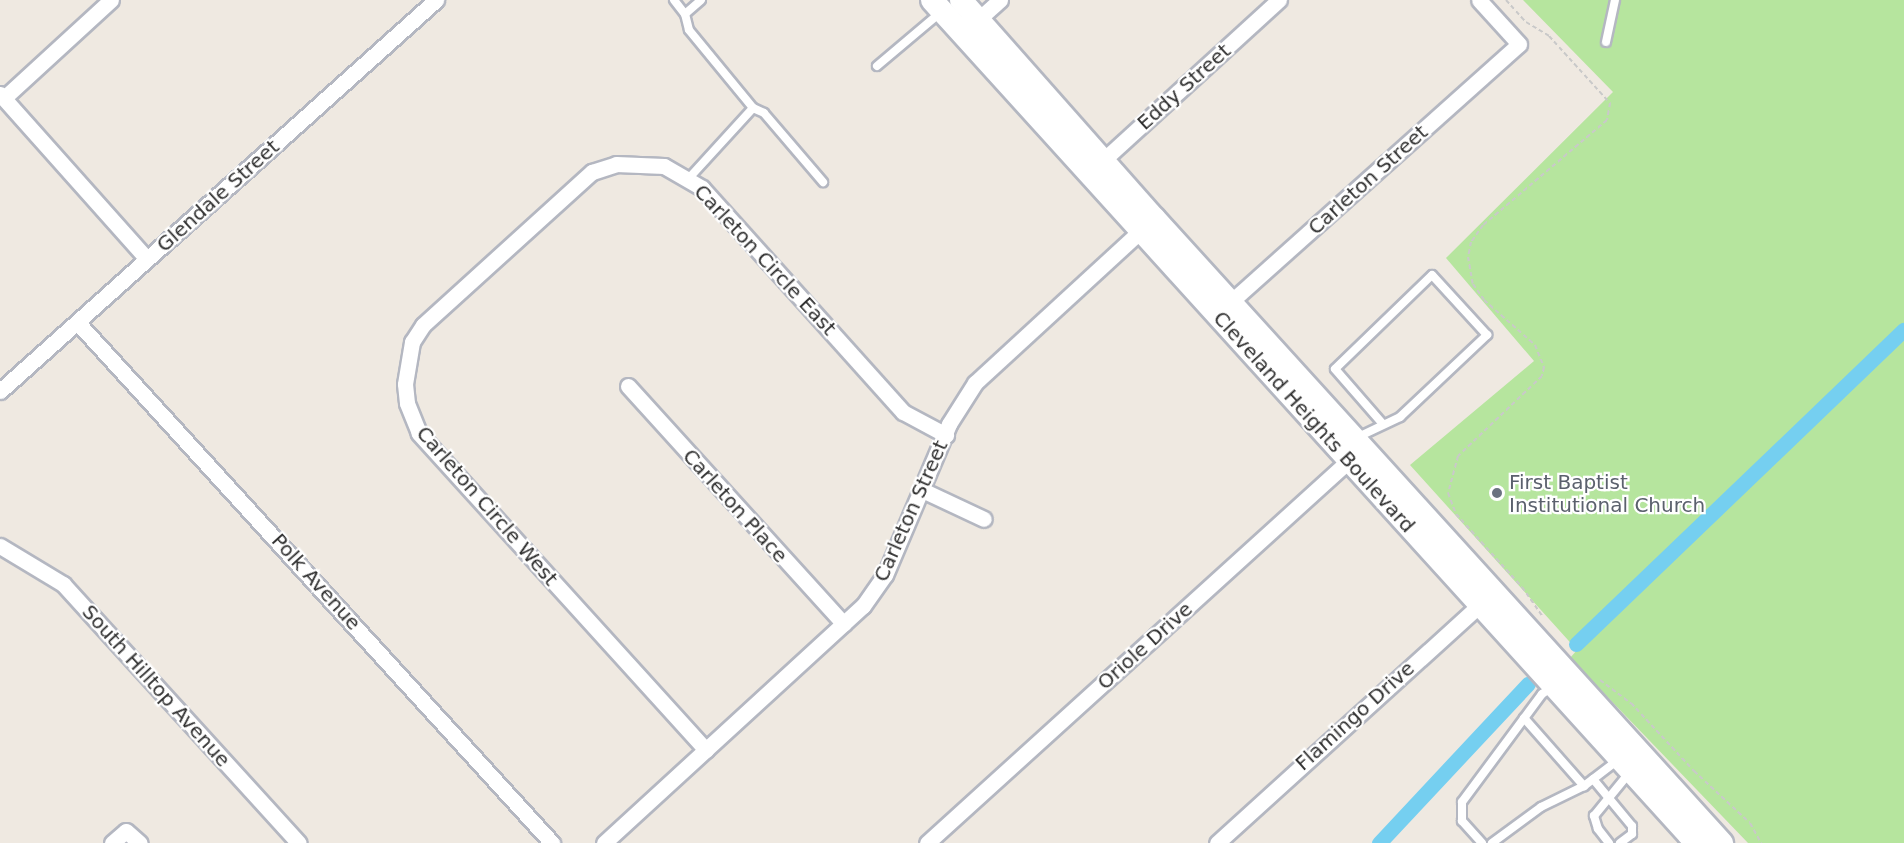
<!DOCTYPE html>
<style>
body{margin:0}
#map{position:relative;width:1904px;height:843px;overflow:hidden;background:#efe9e1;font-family:"DejaVu Sans",sans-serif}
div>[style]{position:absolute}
.green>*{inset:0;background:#b6e59e}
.canal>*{height:15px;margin:-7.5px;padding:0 7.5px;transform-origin:7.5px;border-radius:7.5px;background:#75cff0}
.path>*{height:2px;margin-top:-1px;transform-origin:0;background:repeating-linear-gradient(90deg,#c9c9c9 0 4.5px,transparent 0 7.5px)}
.roads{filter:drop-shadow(2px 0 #b4b7c1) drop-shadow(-2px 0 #b4b7c1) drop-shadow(0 2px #b4b7c1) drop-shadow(0 -2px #b4b7c1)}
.lane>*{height:8px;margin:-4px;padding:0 4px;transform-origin:4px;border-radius:4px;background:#fff}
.street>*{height:15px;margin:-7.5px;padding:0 7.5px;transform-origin:7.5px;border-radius:7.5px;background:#fff}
.secondary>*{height:22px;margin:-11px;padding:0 11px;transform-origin:11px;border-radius:11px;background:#fff}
.dots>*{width:16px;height:16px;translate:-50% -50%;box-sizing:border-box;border:3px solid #fff;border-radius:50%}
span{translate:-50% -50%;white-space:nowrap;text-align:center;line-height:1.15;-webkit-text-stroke:4.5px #fff;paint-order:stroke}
.street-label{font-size:20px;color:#2e2e2e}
.worship-label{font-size:20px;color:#5b616d}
.left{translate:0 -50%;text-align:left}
</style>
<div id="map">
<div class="green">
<div style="clip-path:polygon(1523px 0,1904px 0,1904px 843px,1748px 843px,1570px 658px,1577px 650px,1410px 465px,1534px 361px,1446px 258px,1613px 92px)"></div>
</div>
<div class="canal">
<div style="left:1576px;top:644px;width:454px;rotate:-43.8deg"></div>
<div style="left:1379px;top:843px;width:218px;rotate:-46.9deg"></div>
</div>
<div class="path">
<div style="left:1506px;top:0;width:30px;rotate:48deg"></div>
<div style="left:1526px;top:22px;width:27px;rotate:31deg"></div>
<div style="left:1549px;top:36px;width:91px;rotate:47.7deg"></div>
<div style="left:1610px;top:103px;width:17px;rotate:100deg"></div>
<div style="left:1607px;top:120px;width:162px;rotate:139.7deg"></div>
<div style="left:1483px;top:225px;width:21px;rotate:125deg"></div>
<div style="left:1471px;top:242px;width:15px;rotate:101deg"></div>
<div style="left:1468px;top:257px;width:27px;rotate:80deg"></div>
<div style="left:1473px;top:284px;width:19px;rotate:55deg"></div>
<div style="left:1484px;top:300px;width:68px;rotate:41.4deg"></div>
<div style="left:1535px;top:345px;width:24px;rotate:68deg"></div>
<div style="left:1544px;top:367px;width:9px;rotate:103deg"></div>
<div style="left:1542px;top:376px;width:116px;rotate:136.4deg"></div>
<div style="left:1458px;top:456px;width:38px;rotate:105deg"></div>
<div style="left:1448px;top:493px;width:22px;rotate:69deg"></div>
<div style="left:1456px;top:514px;width:98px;rotate:47.9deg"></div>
<div style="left:1522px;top:587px;width:37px;rotate:55deg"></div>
<div style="left:1600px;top:680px;width:39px;rotate:37deg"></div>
<div style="left:1631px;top:703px;width:93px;rotate:47.2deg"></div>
<div style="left:1694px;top:771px;width:76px;rotate:42.9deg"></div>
<div style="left:1750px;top:823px;width:23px;rotate:61deg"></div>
</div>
<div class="roads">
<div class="lane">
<div style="left:674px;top:0;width:18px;rotate:52deg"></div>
<div style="left:685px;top:14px;width:16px;rotate:76deg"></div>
<div style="left:689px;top:30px;width:101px;rotate:50.6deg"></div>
<div style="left:753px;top:108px;width:95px;rotate:132.4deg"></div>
<div style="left:685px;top:14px;width:21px;rotate:-41deg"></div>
<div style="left:1606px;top:42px;width:43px;rotate:-77.9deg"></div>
<div style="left:877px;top:66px;width:82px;rotate:-40.1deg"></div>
<div style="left:753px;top:108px;width:12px;rotate:24deg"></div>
<div style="left:764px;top:113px;width:91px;rotate:49.5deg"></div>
<div style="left:1358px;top:437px;width:47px;rotate:-25.5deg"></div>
<div style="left:1400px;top:417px;width:120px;rotate:-43.3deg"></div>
<div style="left:1487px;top:335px;width:81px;rotate:-132.5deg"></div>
<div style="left:1432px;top:275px;width:135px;rotate:135.9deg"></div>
<div style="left:1335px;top:369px;width:73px;rotate:48.9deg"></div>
<div style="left:1524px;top:718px;width:91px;rotate:48.6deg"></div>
<div style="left:1593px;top:779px;width:61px;rotate:50.3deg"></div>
<div style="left:1632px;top:826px;width:8px;rotate:90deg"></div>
<div style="left:1632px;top:834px;width:15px;rotate:143deg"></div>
<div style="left:1482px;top:843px;width:30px;rotate:-132deg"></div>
<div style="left:1462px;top:821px;width:19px;rotate:-90deg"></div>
<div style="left:1462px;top:802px;width:134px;rotate:-53.5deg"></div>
<div style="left:1542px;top:694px;width:12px;rotate:-35deg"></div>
<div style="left:1492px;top:843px;width:61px;rotate:-36.3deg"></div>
<div style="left:1541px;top:807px;width:48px;rotate:-26deg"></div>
<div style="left:1584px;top:786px;width:43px;rotate:-37.4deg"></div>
<div style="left:1609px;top:843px;width:18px;rotate:-128deg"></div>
<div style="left:1598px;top:829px;width:14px;rotate:-107deg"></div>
<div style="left:1594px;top:816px;width:57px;rotate:-50.7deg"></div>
</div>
<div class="street">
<div style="left:971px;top:26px;width:39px;rotate:-42deg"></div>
<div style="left:0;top:94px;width:221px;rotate:48.3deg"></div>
<div style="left:4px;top:98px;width:145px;rotate:-42.5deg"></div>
<div style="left:1098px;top:165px;width:245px;rotate:-42.4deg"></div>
<div style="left:1225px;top:307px;width:394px;rotate:-41.8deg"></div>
<div style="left:1519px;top:44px;width:59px;rotate:-132.3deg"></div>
<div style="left:78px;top:323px;width:704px;rotate:47.65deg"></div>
<div style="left:628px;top:386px;width:321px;rotate:47.8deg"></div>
<div style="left:0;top:391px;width:586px;rotate:-41.89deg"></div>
<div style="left:922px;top:490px;width:68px;rotate:25.1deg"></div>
<div style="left:0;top:546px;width:74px;rotate:31.1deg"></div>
<div style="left:63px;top:584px;width:350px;rotate:47.7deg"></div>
<div style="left:706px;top:750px;width:428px;rotate:-132.2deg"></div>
<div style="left:419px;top:433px;width:32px;rotate:-112deg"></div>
<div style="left:407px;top:403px;width:19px;rotate:-96deg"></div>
<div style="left:405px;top:384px;width:43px;rotate:-80.5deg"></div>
<div style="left:412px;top:342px;width:20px;rotate:-57deg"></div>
<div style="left:423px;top:325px;width:228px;rotate:-42.2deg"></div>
<div style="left:592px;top:172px;width:25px;rotate:-18deg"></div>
<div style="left:616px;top:164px;width:48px;rotate:2.4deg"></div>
<div style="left:664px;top:166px;width:44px;rotate:30.1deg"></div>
<div style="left:702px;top:188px;width:301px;rotate:48.1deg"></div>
<div style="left:903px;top:412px;width:49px;rotate:28.1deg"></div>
<div style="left:112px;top:843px;width:18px;rotate:-41deg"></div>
<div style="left:126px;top:831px;width:18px;rotate:41deg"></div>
<div style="left:604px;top:843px;width:351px;rotate:-42.5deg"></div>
<div style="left:863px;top:606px;width:38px;rotate:-55deg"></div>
<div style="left:885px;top:575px;width:164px;rotate:-67deg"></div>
<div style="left:949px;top:424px;width:49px;rotate:-57.6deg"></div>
<div style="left:975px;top:383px;width:235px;rotate:-42.6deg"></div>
<div style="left:927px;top:843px;width:579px;rotate:-42.2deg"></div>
<div style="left:1217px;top:843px;width:363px;rotate:-42.2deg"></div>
</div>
<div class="secondary">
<div style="left:932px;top:0;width:1138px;rotate:47.81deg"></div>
<div style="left:961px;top:0;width:291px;rotate:48.5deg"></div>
<div style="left:1154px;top:218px;width:845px;rotate:47.74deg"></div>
</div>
</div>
<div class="dots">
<div style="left:1497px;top:493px;background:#6b7280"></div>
</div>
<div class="street-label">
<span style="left:1184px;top:87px;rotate:-42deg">Eddy Street</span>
<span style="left:1368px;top:180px;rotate:-42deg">Carleton Street</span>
<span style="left:218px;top:196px;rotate:-42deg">Glendale Street</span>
<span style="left:765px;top:260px;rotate:47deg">Carleton Circle East</span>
<span style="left:1314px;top:422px;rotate:48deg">Cleveland Heights Boulevard</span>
<span style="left:487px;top:506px;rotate:49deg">Carleton Circle West</span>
<span style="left:735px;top:506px;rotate:48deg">Carleton Place</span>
<span style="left:911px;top:511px;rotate:-66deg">Carleton Street</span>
<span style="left:316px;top:582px;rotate:48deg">Polk Avenue</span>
<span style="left:1145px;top:646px;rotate:-42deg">Oriole Drive</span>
<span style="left:156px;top:686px;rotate:48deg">South Hilltop Avenue</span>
<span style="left:1355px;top:716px;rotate:-42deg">Flamingo Drive</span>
</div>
<div class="worship-label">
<span class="left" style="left:1509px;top:494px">First Baptist<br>Institutional Church</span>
</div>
</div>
